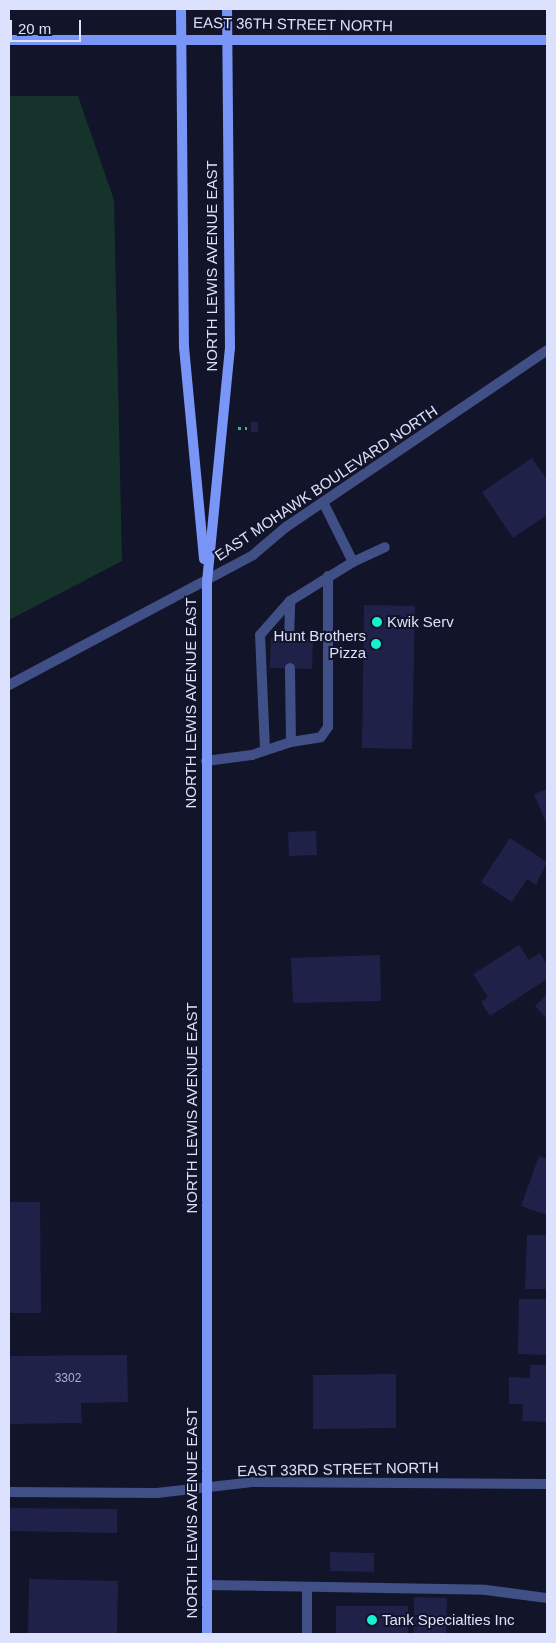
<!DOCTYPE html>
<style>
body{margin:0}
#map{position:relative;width:556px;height:1643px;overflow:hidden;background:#121429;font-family:Helvetica,sans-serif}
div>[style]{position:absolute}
.green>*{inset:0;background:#15332b}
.building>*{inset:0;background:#1f2149}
.path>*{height:3px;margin-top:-1.5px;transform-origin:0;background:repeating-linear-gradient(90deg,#37b68f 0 2.5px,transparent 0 6.5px)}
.service>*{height:10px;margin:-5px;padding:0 5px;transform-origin:5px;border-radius:5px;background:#404f86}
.minor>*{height:10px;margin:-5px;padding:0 5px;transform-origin:5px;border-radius:5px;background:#404f86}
.tertiary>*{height:10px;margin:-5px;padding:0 5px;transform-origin:5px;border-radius:5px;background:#404f86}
.secondary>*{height:10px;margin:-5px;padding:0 5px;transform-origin:5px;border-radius:5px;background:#7995f8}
.dots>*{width:14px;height:14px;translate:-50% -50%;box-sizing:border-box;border:2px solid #121429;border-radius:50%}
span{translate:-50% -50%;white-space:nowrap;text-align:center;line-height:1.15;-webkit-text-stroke:4px #121429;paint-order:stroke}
.number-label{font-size:12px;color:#adb1d0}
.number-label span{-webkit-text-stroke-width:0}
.street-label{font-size:15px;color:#dce1fd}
.poi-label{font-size:15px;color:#dce1fd}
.left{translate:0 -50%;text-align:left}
.right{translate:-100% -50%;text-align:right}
.frame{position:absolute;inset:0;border:10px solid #dce1fd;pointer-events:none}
.scale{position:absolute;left:10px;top:20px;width:71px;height:22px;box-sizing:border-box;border:2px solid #dce1fd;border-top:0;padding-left:6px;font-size:15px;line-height:18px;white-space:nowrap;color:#dce1fd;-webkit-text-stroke:4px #121429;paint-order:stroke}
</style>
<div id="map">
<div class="green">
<div style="clip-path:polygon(9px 96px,78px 96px,114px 200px,122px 561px,9px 620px)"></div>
</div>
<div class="building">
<div style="clip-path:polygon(251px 422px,258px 422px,258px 432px,251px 432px)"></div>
<div style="clip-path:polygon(532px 458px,547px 480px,547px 515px,513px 538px,482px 492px)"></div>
<div style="clip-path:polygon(364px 605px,415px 606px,412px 749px,362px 748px)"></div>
<div style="clip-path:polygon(271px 638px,313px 639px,312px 669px,270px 668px)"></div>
<div style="clip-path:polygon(547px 789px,547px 825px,534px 794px)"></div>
<div style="clip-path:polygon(316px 831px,317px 855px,289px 856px,288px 832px)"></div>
<div style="clip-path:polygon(510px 838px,547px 862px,536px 885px,527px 879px,512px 902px,481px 882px)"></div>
<div style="clip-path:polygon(519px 945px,529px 960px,540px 953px,547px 965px,547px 979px,490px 1016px,481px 1002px,488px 997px,473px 974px)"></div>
<div style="clip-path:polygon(380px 955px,381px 1001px,293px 1003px,291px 958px)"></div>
<div style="clip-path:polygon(547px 994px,547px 1019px,535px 1006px)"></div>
<div style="clip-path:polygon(539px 1156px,547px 1159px,547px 1215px,521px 1206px)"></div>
<div style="clip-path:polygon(9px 1202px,40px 1202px,41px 1313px,9px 1313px)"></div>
<div style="clip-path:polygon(527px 1235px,547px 1235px,547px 1289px,525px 1289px)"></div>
<div style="clip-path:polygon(519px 1299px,547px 1299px,547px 1355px,518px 1354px)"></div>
<div style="clip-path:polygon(127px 1355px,128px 1402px,81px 1403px,82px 1423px,9px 1424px,9px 1356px)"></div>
<div style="clip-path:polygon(530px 1365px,547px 1365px,547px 1422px,522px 1421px,523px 1404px,509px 1404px,509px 1377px,530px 1378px)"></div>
<div style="clip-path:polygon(396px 1374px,396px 1428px,313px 1429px,313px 1375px)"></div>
<div style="clip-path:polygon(9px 1508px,117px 1509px,117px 1533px,9px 1531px)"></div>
<div style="clip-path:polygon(330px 1552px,374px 1553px,374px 1572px,330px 1571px)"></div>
<div style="clip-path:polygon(29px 1579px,118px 1581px,117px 1634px,28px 1634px)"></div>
<div style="clip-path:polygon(414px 1597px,447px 1598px,446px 1634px,414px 1634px)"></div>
<div style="clip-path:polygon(336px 1606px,408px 1606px,408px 1634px,336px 1634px)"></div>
</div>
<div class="path">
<div style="left:238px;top:428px;width:12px"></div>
</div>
<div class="service">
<div style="left:323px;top:502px;width:67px;rotate:63.4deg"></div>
<div style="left:353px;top:562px;width:35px;rotate:-25deg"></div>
<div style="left:289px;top:638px;width:37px;rotate:-88deg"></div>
<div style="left:290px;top:601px;width:74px;rotate:-31.8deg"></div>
<div style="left:291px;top:742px;width:30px;rotate:-9deg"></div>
<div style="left:321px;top:737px;width:12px;rotate:-55deg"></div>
<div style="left:328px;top:727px;width:151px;rotate:-90deg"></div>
<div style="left:265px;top:749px;width:114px;rotate:-92.5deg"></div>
<div style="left:260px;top:635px;width:45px;rotate:-48.6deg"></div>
<div style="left:206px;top:761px;width:46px;rotate:-7.4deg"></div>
<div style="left:252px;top:755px;width:41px;rotate:-18.4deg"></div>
<div style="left:291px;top:742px;width:74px;rotate:-90.8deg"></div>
<div style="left:207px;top:1585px;width:279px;rotate:1deg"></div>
<div style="left:486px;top:1590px;width:62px;rotate:7.5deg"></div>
<div style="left:307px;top:1590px;width:44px;rotate:90deg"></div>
</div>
<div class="minor">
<div style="left:9px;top:1492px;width:148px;rotate:0.4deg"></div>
<div style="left:157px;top:1493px;width:98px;rotate:-6.5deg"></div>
<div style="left:254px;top:1482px;width:293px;rotate:0.4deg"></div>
</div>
<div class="tertiary">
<div style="left:9px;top:685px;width:276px;rotate:-28deg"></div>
<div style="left:253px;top:555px;width:43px;rotate:-40.3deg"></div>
<div style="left:286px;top:527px;width:315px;rotate:-34.1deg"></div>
</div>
<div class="secondary">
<div style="left:181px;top:9px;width:338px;rotate:89.5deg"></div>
<div style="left:184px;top:347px;width:213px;rotate:84.6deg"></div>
<div style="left:9px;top:40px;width:538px"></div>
<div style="left:207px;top:1634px;width:1052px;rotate:-90deg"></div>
<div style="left:207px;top:582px;width:235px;rotate:-84.4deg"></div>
<div style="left:230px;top:348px;width:339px;rotate:-90.5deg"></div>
</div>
<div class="dots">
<div style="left:377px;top:622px;background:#13f3d1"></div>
<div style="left:376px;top:644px;background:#13f3d1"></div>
<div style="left:372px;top:1620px;background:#13f3d1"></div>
</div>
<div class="number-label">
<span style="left:68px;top:1379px">3302</span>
</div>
<div class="street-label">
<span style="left:293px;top:24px;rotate:1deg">EAST 36TH STREET NORTH</span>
<span style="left:212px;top:266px;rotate:-90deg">NORTH LEWIS AVENUE EAST</span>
<span style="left:326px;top:483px;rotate:-34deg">EAST MOHAWK BOULEVARD NORTH</span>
<span style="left:191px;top:703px;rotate:-90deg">NORTH LEWIS AVENUE EAST</span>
<span style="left:192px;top:1108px;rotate:-90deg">NORTH LEWIS AVENUE EAST</span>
<span style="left:338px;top:1469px;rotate:-1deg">EAST 33RD STREET NORTH</span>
<span style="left:192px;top:1513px;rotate:-90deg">NORTH LEWIS AVENUE EAST</span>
</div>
<div class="poi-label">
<span class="left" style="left:387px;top:622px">Kwik Serv</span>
<span class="right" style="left:366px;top:644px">Hunt Brothers<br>Pizza</span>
<span class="left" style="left:382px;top:1620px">Tank Specialties Inc</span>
</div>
<div class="frame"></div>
<div class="scale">20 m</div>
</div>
